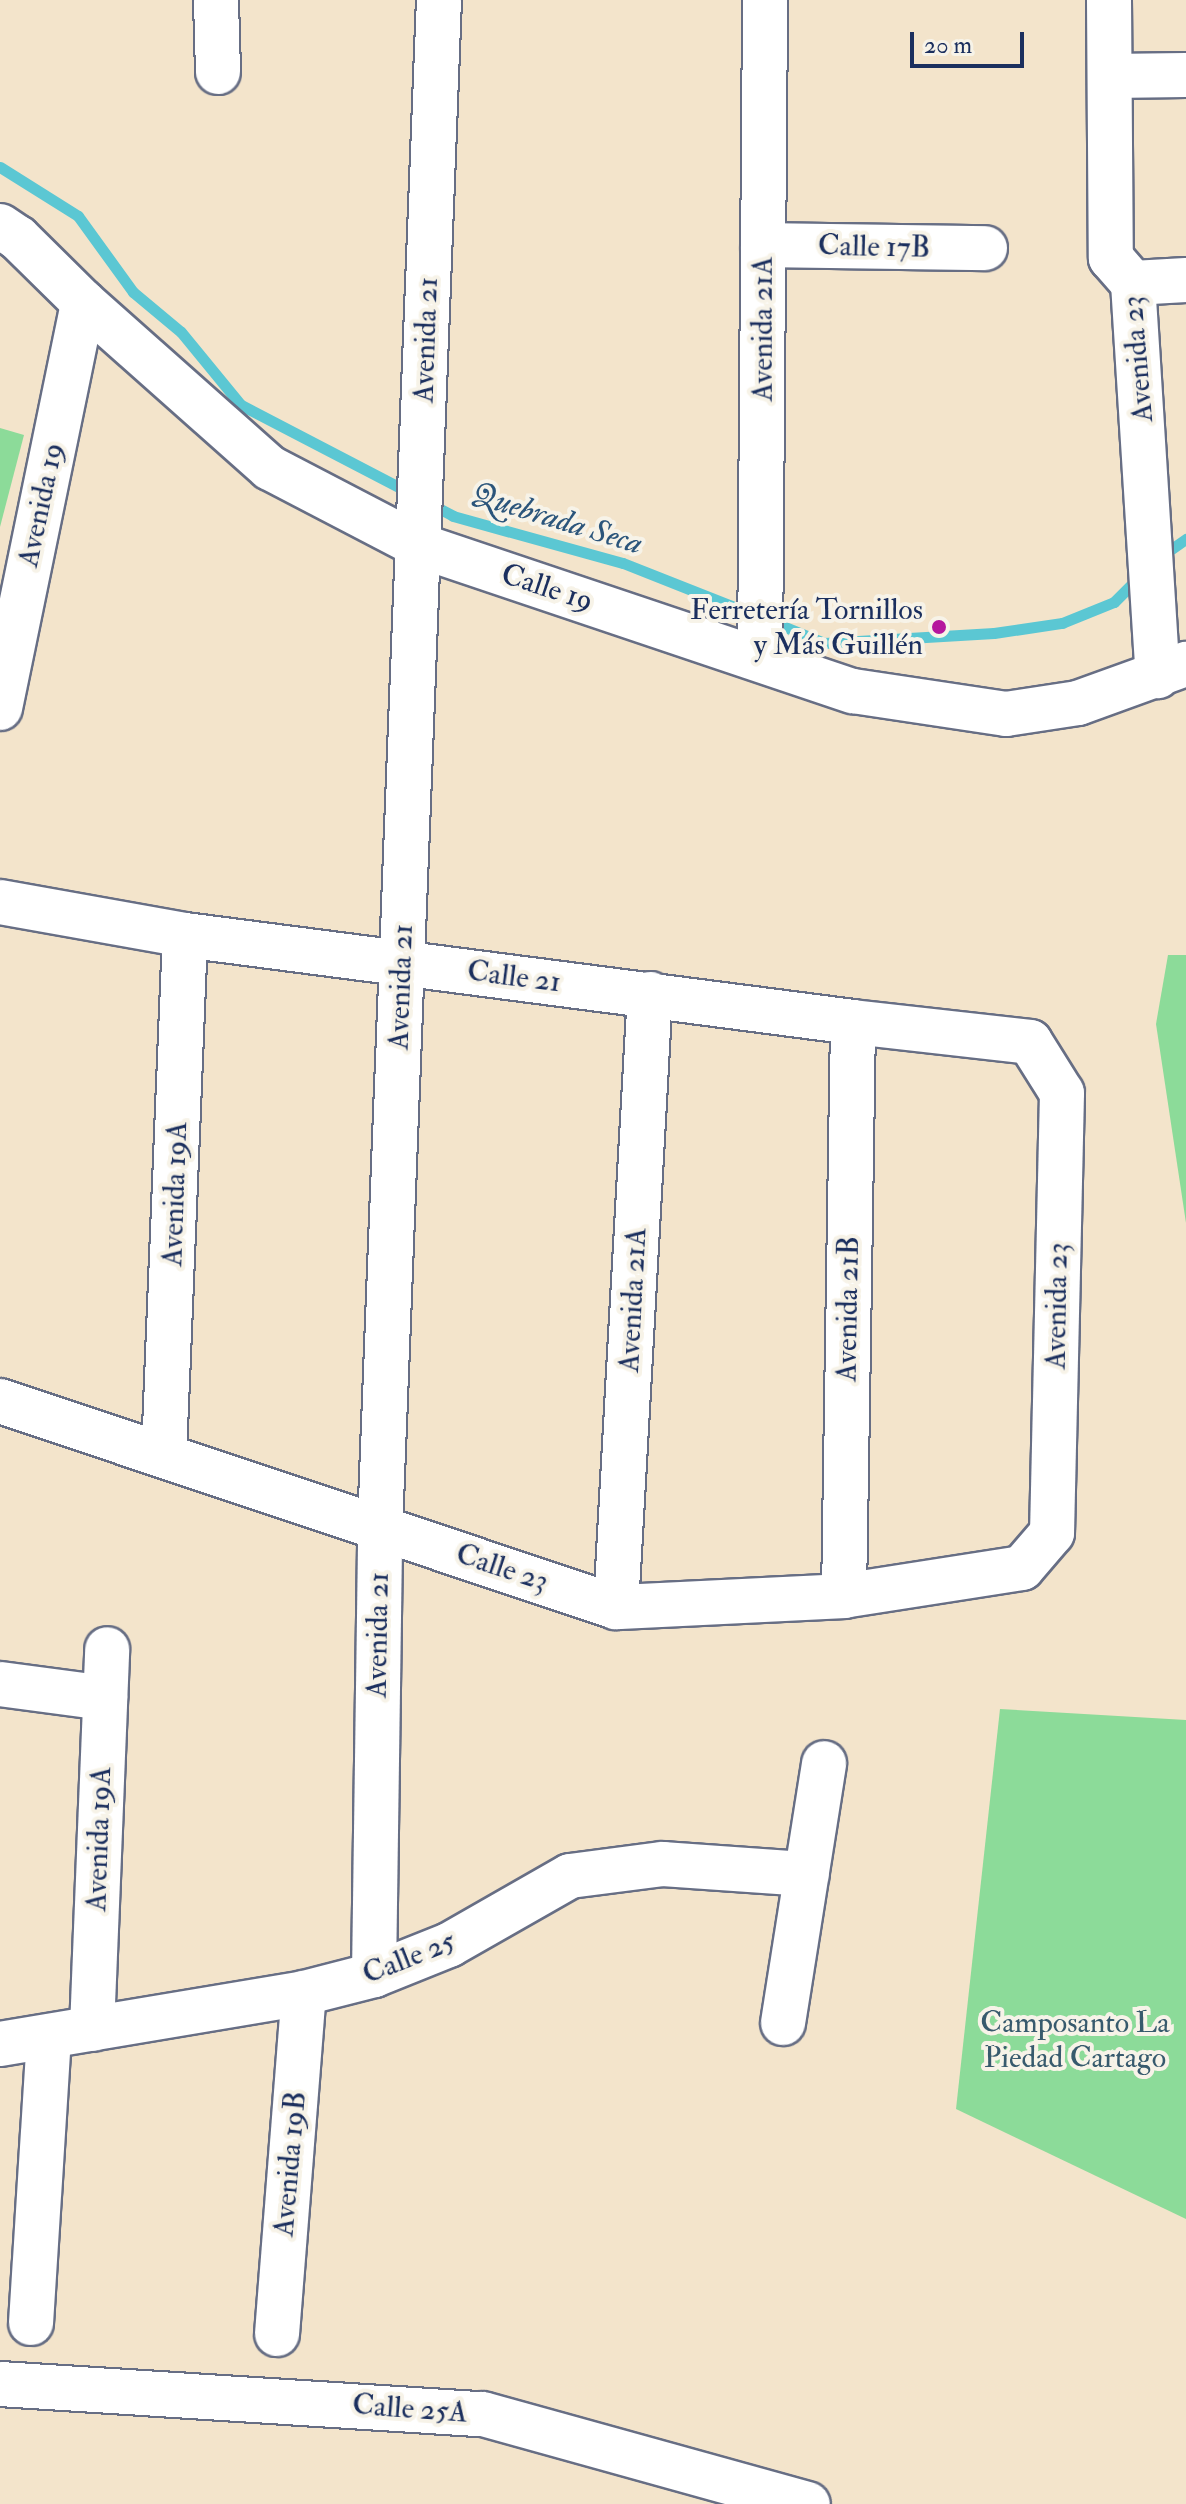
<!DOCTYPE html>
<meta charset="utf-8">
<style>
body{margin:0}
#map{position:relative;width:1186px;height:2504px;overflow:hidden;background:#f3e4cb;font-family:"IM FELL Double Pica",serif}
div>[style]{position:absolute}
.green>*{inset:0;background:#8cdb99}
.stream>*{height:11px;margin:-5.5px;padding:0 5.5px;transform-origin:5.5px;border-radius:5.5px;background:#5bc7d3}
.roads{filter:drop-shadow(2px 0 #676e84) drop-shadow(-2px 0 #676e84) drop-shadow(0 2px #676e84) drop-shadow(0 -2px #676e84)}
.street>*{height:44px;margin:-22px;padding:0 22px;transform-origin:22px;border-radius:22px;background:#fff}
.dots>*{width:22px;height:22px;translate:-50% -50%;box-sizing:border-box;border:4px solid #f7f3e8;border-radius:50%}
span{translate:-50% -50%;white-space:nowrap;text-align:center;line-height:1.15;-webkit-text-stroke:8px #f7f3e8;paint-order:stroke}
.street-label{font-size:30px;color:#1b2f5e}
.poi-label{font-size:30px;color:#1b2f5e}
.right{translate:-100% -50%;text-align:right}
.park-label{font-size:30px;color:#375a6d}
.water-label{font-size:32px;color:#2b557b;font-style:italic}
.scale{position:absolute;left:910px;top:32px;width:114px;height:36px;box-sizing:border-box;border:4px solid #1b2f5e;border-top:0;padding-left:10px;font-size:24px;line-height:28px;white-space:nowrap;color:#1b2f5e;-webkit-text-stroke:6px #f7f3e8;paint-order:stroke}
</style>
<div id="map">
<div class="green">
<div style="clip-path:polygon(0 428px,24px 435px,0 527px)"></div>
<div style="clip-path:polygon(1168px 955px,1186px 955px,1186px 1223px,1156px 1024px)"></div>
<div style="clip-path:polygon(1000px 1709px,1186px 1720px,1186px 2219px,956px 2109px)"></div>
</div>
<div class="stream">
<div style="left:0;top:167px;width:92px;rotate:32.1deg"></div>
<div style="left:78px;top:216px;width:94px;rotate:54.1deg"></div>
<div style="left:133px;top:292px;width:62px;rotate:39.8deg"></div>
<div style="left:181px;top:332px;width:94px;rotate:50.6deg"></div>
<div style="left:241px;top:405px;width:191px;rotate:27.5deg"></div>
<div style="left:429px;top:503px;width:27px;rotate:28deg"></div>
<div style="left:453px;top:516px;width:176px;rotate:15.5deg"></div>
<div style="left:623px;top:563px;width:139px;rotate:21.6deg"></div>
<div style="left:1160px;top:557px;width:32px;rotate:-35deg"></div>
<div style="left:768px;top:620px;width:61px;rotate:22.3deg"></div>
<div style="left:824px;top:643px;width:170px;rotate:-3.4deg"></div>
<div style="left:994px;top:633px;width:69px;rotate:-8.4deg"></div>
<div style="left:1062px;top:623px;width:56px;rotate:-22deg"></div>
<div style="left:1114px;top:602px;width:35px;rotate:-45deg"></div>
</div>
<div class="roads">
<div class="street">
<div style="left:216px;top:0;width:72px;rotate:88.4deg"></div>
<div style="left:1109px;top:0;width:258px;rotate:89.6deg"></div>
<div style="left:1111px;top:258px;width:33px;rotate:49deg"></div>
<div style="left:1133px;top:283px;width:394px;rotate:86.4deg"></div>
<div style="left:1110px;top:76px;width:76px;rotate:-0.8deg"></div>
<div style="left:0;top:226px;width:22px;rotate:34deg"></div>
<div style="left:18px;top:238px;width:91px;rotate:44.6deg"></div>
<div style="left:83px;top:302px;width:250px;rotate:41.6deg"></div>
<div style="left:270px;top:468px;width:167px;rotate:27.5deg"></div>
<div style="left:418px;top:545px;width:459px;rotate:18.6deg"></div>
<div style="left:853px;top:691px;width:155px;rotate:8.5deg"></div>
<div style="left:1006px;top:714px;width:73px;rotate:-8.7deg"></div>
<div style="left:1078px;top:703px;width:115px;rotate:-19.9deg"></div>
<div style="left:763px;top:245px;width:222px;rotate:0.8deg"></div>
<div style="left:1133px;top:283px;width:53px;rotate:-3.2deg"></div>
<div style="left:760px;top:658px;width:658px;rotate:-89.56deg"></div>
<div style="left:0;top:708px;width:414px;rotate:-78.4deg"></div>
<div style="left:0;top:902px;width:188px;rotate:10.1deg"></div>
<div style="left:185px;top:935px;width:674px;rotate:7.42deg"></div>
<div style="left:853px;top:1022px;width:178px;rotate:6.4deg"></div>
<div style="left:1030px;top:1042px;width:60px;rotate:57.9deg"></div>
<div style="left:1062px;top:1093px;width:440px;rotate:91.3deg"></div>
<div style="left:1052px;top:1533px;width:46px;rotate:130.6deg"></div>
<div style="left:1022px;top:1568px;width:180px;rotate:171.1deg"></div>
<div style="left:844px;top:1596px;width:228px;rotate:177.2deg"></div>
<div style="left:616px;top:1607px;width:650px;rotate:-161.51deg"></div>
<div style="left:164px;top:1454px;width:519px;rotate:-87.68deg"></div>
<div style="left:844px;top:1596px;width:574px;rotate:-89.1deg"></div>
<div style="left:616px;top:1607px;width:614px;rotate:-86.83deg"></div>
<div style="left:0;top:1684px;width:106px;rotate:7.6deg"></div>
<div style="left:374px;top:1975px;width:447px;rotate:-89.2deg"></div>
<div style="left:380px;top:1528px;width:1529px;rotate:-87.79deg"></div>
<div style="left:783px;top:2023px;width:263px;rotate:-81deg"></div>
<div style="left:92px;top:2029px;width:380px;rotate:-87.7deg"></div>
<div style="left:0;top:2044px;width:308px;rotate:-9.5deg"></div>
<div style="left:304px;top:1993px;width:72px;rotate:-14.4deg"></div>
<div style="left:374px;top:1975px;width:81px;rotate:-21.8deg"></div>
<div style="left:449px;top:1945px;width:139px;rotate:-29.7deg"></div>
<div style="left:570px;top:1876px;width:94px;rotate:-7.4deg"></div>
<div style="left:663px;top:1864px;width:144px;rotate:4deg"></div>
<div style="left:31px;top:2323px;width:287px;rotate:-86.4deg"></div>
<div style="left:277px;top:2334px;width:342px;rotate:-85.5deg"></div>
<div style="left:0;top:2384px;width:484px;rotate:3.6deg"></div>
<div style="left:483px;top:2414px;width:337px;rotate:15.5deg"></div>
</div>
</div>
<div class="dots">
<div style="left:939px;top:627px;background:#b5179e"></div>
</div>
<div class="street-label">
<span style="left:874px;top:247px;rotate:1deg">Calle 17B</span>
<span style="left:763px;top:329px;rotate:-90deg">Avenida 21A</span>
<span style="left:426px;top:340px;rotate:-88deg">Avenida 21</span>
<span style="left:1138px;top:359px;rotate:-95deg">Avenida 23</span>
<span style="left:41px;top:505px;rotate:-78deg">Avenida 19</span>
<span style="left:547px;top:588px;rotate:18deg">Calle 19</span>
<span style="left:514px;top:977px;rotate:7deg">Calle 21</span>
<span style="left:401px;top:987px;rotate:-88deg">Avenida 21</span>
<span style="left:175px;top:1194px;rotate:-88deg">Avenida 19A</span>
<span style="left:633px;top:1300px;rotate:-87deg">Avenida 21A</span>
<span style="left:1057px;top:1306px;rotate:-89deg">Avenida 23</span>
<span style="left:848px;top:1309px;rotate:-89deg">Avenida 21B</span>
<span style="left:502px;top:1568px;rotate:18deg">Calle 23</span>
<span style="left:378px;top:1635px;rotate:-89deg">Avenida 21</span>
<span style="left:99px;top:1839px;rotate:-88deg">Avenida 19A</span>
<span style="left:409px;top:1958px;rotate:-22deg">Calle 25</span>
<span style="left:290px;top:2164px;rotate:-85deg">Avenida 19B</span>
<span style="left:410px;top:2409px;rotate:4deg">Calle 25A</span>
</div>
<div class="poi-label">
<span class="right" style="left:923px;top:627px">Ferretería Tornillos<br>y Más Guillén</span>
</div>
<div class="park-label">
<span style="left:1075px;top:2040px">Camposanto La<br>Piedad Cartago</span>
</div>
<div class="water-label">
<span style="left:557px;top:519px;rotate:17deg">Quebrada Seca</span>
</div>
<div class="scale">20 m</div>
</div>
